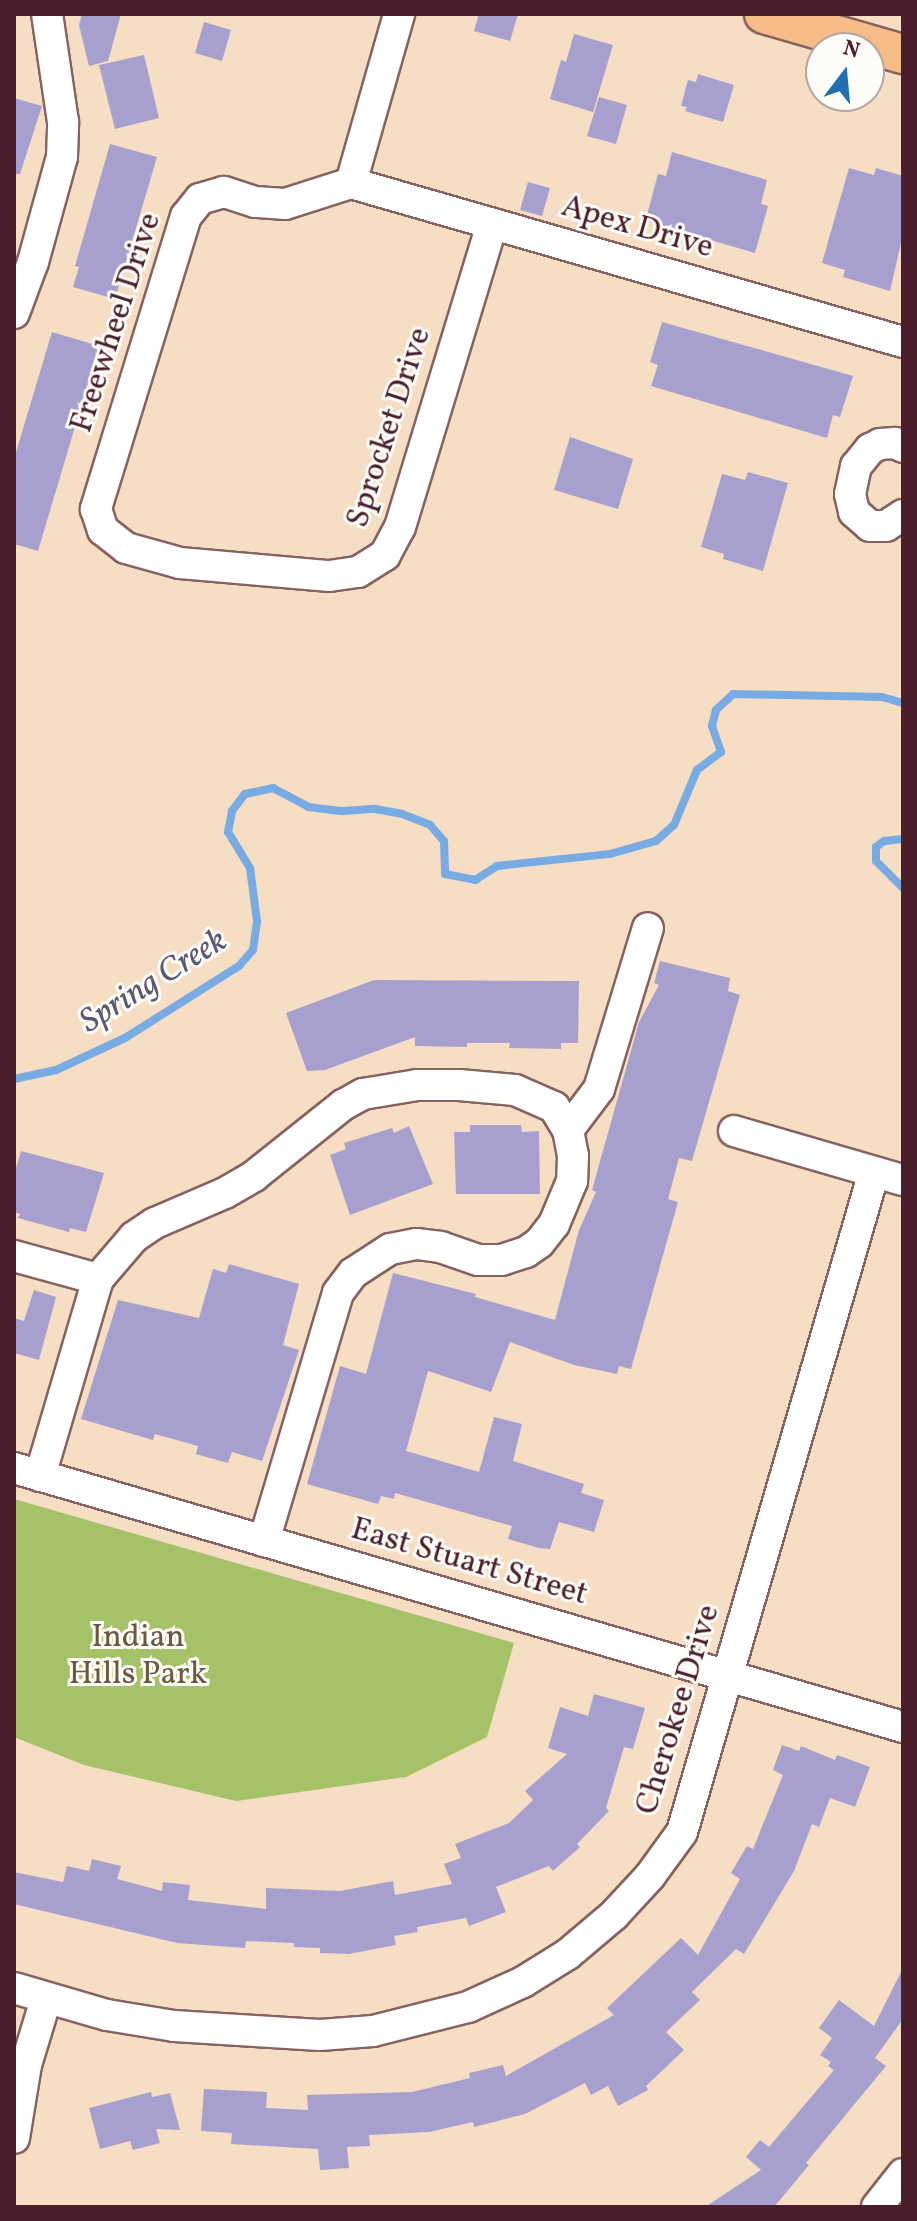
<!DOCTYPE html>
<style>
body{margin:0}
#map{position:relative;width:917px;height:2221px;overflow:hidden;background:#f5dec3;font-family:Vollkorn,serif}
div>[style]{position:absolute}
.green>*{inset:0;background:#a5c269}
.stream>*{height:8px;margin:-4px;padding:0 4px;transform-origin:4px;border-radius:4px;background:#78aae4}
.building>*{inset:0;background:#a7a0cf}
.roads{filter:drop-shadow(2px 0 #866260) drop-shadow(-2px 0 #866260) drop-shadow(0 2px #866260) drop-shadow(0 -2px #866260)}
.minor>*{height:30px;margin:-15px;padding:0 15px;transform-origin:15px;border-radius:15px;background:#fff}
.major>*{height:38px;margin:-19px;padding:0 19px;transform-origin:19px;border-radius:19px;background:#f7bd88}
span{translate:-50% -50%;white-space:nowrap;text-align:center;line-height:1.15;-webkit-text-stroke:6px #fdfcf7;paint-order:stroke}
.street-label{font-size:32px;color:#4a1f2b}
.park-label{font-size:32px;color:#6a5841}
.water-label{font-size:34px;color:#5c5775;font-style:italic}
.frame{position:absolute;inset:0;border:16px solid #4a1f2b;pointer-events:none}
.north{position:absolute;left:805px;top:32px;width:80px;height:80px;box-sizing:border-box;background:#fdfcf7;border:2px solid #b5a4a5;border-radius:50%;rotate:16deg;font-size:22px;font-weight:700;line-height:32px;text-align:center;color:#4a1f2b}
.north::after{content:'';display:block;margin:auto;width:28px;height:36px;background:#1f6fb2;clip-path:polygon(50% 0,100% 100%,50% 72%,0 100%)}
</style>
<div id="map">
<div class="green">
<div style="clip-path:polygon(14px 1499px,514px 1643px,487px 1737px,406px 1777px,236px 1801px,84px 1765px,14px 1737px)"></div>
</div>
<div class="stream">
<div style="left:903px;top:839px;width:19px;rotate:174deg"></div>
<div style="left:884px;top:841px;width:10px;rotate:143deg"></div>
<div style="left:876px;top:847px;width:14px;rotate:90deg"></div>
<div style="left:876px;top:861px;width:38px;rotate:45deg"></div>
<div style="left:14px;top:1079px;width:43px;rotate:-12.1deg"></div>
<div style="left:56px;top:1070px;width:76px;rotate:-24.9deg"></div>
<div style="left:125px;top:1038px;width:135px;rotate:-32.3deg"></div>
<div style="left:239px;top:966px;width:21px;rotate:-49deg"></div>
<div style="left:253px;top:950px;width:29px;rotate:-82deg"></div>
<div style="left:257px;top:921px;width:53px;rotate:-97.5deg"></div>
<div style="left:250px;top:868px;width:42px;rotate:-121.4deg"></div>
<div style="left:228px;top:832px;width:21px;rotate:-79deg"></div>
<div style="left:232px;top:811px;width:21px;rotate:-53deg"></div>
<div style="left:245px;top:794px;width:29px;rotate:-12deg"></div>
<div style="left:273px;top:788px;width:40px;rotate:28deg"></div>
<div style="left:308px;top:807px;width:35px;rotate:7deg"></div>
<div style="left:343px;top:811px;width:32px;rotate:-4deg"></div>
<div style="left:375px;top:809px;width:27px;rotate:10deg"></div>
<div style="left:402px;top:814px;width:30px;rotate:21deg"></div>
<div style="left:430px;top:825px;width:21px;rotate:49deg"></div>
<div style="left:444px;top:841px;width:33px;rotate:88deg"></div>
<div style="left:445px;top:874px;width:31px;rotate:11deg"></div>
<div style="left:475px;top:880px;width:26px;rotate:-32deg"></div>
<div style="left:497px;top:866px;width:114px;rotate:-6.1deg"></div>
<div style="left:610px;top:854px;width:48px;rotate:-15.8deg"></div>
<div style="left:656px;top:841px;width:24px;rotate:-42deg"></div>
<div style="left:674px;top:825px;width:60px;rotate:-67.3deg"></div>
<div style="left:697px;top:770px;width:30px;rotate:-37deg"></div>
<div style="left:721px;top:752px;width:28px;rotate:-109deg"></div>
<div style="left:712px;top:726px;width:16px;rotate:-76deg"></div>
<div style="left:716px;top:710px;width:23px;rotate:-43deg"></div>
<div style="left:733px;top:694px;width:149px;rotate:1.2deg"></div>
<div style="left:882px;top:697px;width:22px;rotate:16deg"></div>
</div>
<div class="building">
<div style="clip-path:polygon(82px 14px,121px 14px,108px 61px,89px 66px,79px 25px)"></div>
<div style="clip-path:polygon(479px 14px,518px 14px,510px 41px,474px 31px)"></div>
<div style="clip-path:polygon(204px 22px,231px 30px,222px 61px,195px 53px)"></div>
<div style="clip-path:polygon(574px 34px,613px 45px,593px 112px,550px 99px,561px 60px,566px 62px)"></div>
<div style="clip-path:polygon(144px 55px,159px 118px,115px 129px,99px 65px)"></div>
<div style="clip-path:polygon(698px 74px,734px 85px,723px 122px,685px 111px,687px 107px,681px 106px,688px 80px,696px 82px)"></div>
<div style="clip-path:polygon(599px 97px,627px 105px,616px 144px,587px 136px)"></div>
<div style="clip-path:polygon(14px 98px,42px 106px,20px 174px,14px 174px)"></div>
<div style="clip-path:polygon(110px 144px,157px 157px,115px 299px,73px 287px,79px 267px,75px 266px)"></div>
<div style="clip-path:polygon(672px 152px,767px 180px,761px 204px,768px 206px,755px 253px,649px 222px,650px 216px,647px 215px,658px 174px,666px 176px)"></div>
<div style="clip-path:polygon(849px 168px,874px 175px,876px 168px,903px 176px,903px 234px,890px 291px,843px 277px,845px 270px,822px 263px)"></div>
<div style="clip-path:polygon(528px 182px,550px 188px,542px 216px,520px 210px)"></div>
<div style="clip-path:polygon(662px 322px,853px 376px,840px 417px,833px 415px,827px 438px,651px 386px,658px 365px,650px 362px)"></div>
<div style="clip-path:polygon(52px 332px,99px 346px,38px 551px,14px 544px,14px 459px)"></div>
<div style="clip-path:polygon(570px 437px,633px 459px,618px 509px,554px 490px)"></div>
<div style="clip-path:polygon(748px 472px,788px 483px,763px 571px,723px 559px,724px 554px,701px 547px,722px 474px,745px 480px)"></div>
<div style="clip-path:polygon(660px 961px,730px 978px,728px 991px,740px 995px,692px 1161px,679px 1158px,668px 1199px,678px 1202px,631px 1369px,619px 1366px,617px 1374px,574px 1365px,510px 1342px,491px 1392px,428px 1371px,406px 1451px,479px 1472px,494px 1417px,522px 1424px,513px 1461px,584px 1484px,581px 1493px,604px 1500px,594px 1532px,559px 1522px,550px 1549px,539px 1548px,508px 1539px,512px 1526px,395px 1493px,394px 1499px,381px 1496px,378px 1504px,307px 1484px,340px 1366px,366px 1374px,393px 1273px,476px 1294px,475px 1297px,555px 1320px,579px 1230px,596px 1192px,592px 1190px,639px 1022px,659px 985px,654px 983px)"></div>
<div style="clip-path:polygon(374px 980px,579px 981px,578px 1043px,561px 1043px,561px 1049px,509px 1048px,510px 1043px,467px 1043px,467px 1047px,415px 1046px,415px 1037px,325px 1070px,307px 1071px,286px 1013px)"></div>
<div style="clip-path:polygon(470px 1125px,521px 1125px,522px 1132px,539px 1131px,540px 1194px,456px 1194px,454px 1132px,470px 1132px)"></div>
<div style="clip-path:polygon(409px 1126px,433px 1184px,350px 1215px,330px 1155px,346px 1149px,344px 1143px,392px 1128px,394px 1133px)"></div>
<div style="clip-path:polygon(21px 1151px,104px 1173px,86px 1232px,70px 1228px,69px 1232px,18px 1218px,20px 1214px,14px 1212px,14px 1175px)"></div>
<div style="clip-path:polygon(229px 1264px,299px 1284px,283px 1345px,299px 1350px,262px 1461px,232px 1452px,228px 1463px,196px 1454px,198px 1446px,155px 1434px,153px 1440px,81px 1419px,118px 1300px,199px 1318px,213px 1269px,226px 1273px)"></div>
<div style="clip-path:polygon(34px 1290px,56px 1297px,39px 1360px,14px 1353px,14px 1318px,24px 1321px)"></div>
<div style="clip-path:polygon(594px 1694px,645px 1708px,633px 1749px,624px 1747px,606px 1808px,609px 1811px,577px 1844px,580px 1847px,553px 1871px,549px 1866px,496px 1887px,506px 1912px,469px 1926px,466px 1918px,417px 1927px,418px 1932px,394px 1936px,396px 1945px,349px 1954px,320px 1953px,320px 1948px,294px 1947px,294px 1943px,246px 1941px,245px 1948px,177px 1943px,14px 1904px,14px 1872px,63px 1882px,67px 1866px,89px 1871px,92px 1859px,121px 1866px,117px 1879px,162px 1891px,163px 1882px,190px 1885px,188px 1900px,266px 1909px,266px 1888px,340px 1891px,393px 1881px,395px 1895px,452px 1884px,444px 1864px,461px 1858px,455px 1844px,509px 1823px,533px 1800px,525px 1791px,567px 1754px,548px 1748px,560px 1707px,588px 1716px)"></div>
<div style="clip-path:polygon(782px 1745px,799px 1751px,801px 1746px,835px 1760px,837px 1755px,870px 1767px,855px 1807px,830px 1798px,819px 1827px,812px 1824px,794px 1871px,744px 1954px,736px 1949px,692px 1992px,700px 2000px,666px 2032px,684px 2050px,646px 2086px,648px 2090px,618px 2106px,608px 2086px,591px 2095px,585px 2083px,525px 2114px,474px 2127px,473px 2122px,429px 2132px,369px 2135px,370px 2146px,347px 2147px,349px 2168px,320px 2170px,318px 2149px,231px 2144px,232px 2133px,201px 2131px,204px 2089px,267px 2092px,266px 2108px,308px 2110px,307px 2095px,412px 2092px,470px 2078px,469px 2073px,503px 2065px,506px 2076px,614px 2015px,607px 2008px,681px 1938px,698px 1955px,740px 1879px,731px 1873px,747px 1846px,753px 1849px,783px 1775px,773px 1770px)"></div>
<div style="clip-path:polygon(903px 1968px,903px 2019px,875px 2058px,886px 2066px,806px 2163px,809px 2165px,774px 2207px,705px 2207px,761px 2170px,746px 2157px,760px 2140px,769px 2147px,834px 2070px,828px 2066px,831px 2062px,820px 2055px,832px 2038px,819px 2028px,839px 2000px,874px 2026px)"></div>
<div style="clip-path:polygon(151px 2092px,152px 2097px,170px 2093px,180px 2130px,156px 2129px,160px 2143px,133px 2150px,130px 2141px,100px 2149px,89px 2108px)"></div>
</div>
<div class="roads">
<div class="minor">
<div style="left:351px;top:183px;width:69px;rotate:162.3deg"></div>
<div style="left:285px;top:204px;width:30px;rotate:-176deg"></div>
<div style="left:255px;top:202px;width:33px;rotate:-162deg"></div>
<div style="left:224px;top:192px;width:25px;rotate:164deg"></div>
<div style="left:200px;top:199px;width:22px;rotate:129deg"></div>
<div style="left:186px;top:216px;width:307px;rotate:107.1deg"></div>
<div style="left:96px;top:509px;width:22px;rotate:72deg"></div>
<div style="left:103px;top:530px;width:29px;rotate:38deg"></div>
<div style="left:126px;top:548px;width:56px;rotate:15.5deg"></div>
<div style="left:180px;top:563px;width:150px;rotate:5deg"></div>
<div style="left:329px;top:576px;width:29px;rotate:-8deg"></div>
<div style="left:358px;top:572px;width:32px;rotate:-32deg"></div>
<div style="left:385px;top:555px;width:32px;rotate:-62deg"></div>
<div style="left:400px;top:527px;width:317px;rotate:-73.1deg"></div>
<div style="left:351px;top:183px;width:574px;rotate:16.07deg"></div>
<div style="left:351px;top:183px;width:176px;rotate:-74.1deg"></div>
<div style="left:14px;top:313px;width:54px;rotate:-69.6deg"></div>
<div style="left:33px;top:262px;width:109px;rotate:-74.6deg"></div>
<div style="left:62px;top:157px;width:35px;rotate:-88deg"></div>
<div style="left:63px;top:122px;width:109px;rotate:-98.4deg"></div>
<div style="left:903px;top:447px;width:9px;rotate:-153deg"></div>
<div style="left:895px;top:443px;width:15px;rotate:176deg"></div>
<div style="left:880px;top:444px;width:11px;rotate:153deg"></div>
<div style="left:870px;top:449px;width:22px;rotate:129deg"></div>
<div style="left:856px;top:466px;width:29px;rotate:102deg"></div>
<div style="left:850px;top:494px;width:18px;rotate:77deg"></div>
<div style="left:854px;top:512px;width:21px;rotate:41deg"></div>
<div style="left:870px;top:526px;width:16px"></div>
<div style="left:886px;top:526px;width:20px;rotate:-33deg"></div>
<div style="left:568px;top:1130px;width:51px;rotate:-52.9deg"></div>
<div style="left:599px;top:1089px;width:168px;rotate:-73.1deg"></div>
<div style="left:734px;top:1131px;width:176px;rotate:16.2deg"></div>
<div style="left:14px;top:1256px;width:87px;rotate:15.3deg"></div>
<div style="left:14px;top:1468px;width:926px;rotate:16.24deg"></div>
<div style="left:40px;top:1476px;width:205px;rotate:-73.6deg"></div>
<div style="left:98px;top:1279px;width:55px;rotate:-49.4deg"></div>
<div style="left:134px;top:1237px;width:25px;rotate:-34deg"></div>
<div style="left:155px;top:1223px;width:76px;rotate:-23.2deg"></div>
<div style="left:225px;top:1193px;width:34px;rotate:-30deg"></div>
<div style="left:254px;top:1176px;width:114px;rotate:-38.6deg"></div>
<div style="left:343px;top:1105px;width:23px;rotate:-29deg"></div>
<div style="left:363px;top:1094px;width:55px;rotate:-9.5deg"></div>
<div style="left:417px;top:1085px;width:42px"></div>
<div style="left:459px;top:1085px;width:56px;rotate:5.1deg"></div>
<div style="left:515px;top:1090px;width:43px;rotate:23.6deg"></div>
<div style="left:554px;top:1107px;width:27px;rotate:59deg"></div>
<div style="left:568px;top:1130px;width:26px;rotate:79deg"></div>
<div style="left:573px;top:1156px;width:25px;rotate:92deg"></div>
<div style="left:572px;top:1181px;width:47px;rotate:112.7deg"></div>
<div style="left:554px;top:1224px;width:24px;rotate:128deg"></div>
<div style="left:539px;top:1243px;width:16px;rotate:145deg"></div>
<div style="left:526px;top:1252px;width:25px;rotate:162deg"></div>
<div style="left:502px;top:1260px;width:24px;rotate:180deg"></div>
<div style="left:478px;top:1260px;width:39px;rotate:-161deg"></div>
<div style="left:441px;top:1247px;width:25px;rotate:-173deg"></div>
<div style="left:416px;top:1244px;width:26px;rotate:169deg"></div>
<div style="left:390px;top:1249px;width:44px;rotate:147deg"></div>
<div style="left:353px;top:1273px;width:25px;rotate:127deg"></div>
<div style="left:338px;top:1293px;width:259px;rotate:106.6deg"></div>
<div style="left:14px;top:1988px;width:97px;rotate:16.2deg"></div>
<div style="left:107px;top:2015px;width:68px;rotate:9.3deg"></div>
<div style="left:174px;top:2026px;width:146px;rotate:3.5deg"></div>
<div style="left:320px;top:2035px;width:53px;rotate:-4.3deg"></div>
<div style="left:373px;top:2031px;width:98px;rotate:-14.2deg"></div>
<div style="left:468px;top:2007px;width:60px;rotate:-24.4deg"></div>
<div style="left:523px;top:1982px;width:53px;rotate:-31.9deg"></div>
<div style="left:568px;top:1954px;width:60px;rotate:-40.3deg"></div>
<div style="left:614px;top:1915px;width:53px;rotate:-47.3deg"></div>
<div style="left:650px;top:1876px;width:54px;rotate:-54deg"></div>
<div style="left:682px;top:1832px;width:687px;rotate:-73.78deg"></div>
<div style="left:14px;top:2138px;width:74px;rotate:-80.7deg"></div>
<div style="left:26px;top:2065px;width:69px;rotate:-73.1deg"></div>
<div style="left:877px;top:2207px;width:42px;rotate:-51.8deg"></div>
</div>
<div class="major">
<div style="left:764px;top:14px;width:145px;rotate:16.1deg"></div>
</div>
</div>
<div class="street-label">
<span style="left:637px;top:228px;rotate:16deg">Apex Drive</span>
<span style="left:117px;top:323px;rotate:-72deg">Freewheel Drive</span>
<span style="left:390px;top:428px;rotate:-72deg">Sprocket Drive</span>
<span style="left:469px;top:1563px;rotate:16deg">East Stuart Street</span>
<span style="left:679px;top:1710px;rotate:-73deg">Cherokee Drive</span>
</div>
<div class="park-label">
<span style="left:138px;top:1657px">Indian<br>Hills Park</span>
</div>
<div class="water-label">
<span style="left:154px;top:982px;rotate:-32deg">Spring Creek</span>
</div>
<div class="frame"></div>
<div class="north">N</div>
</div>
